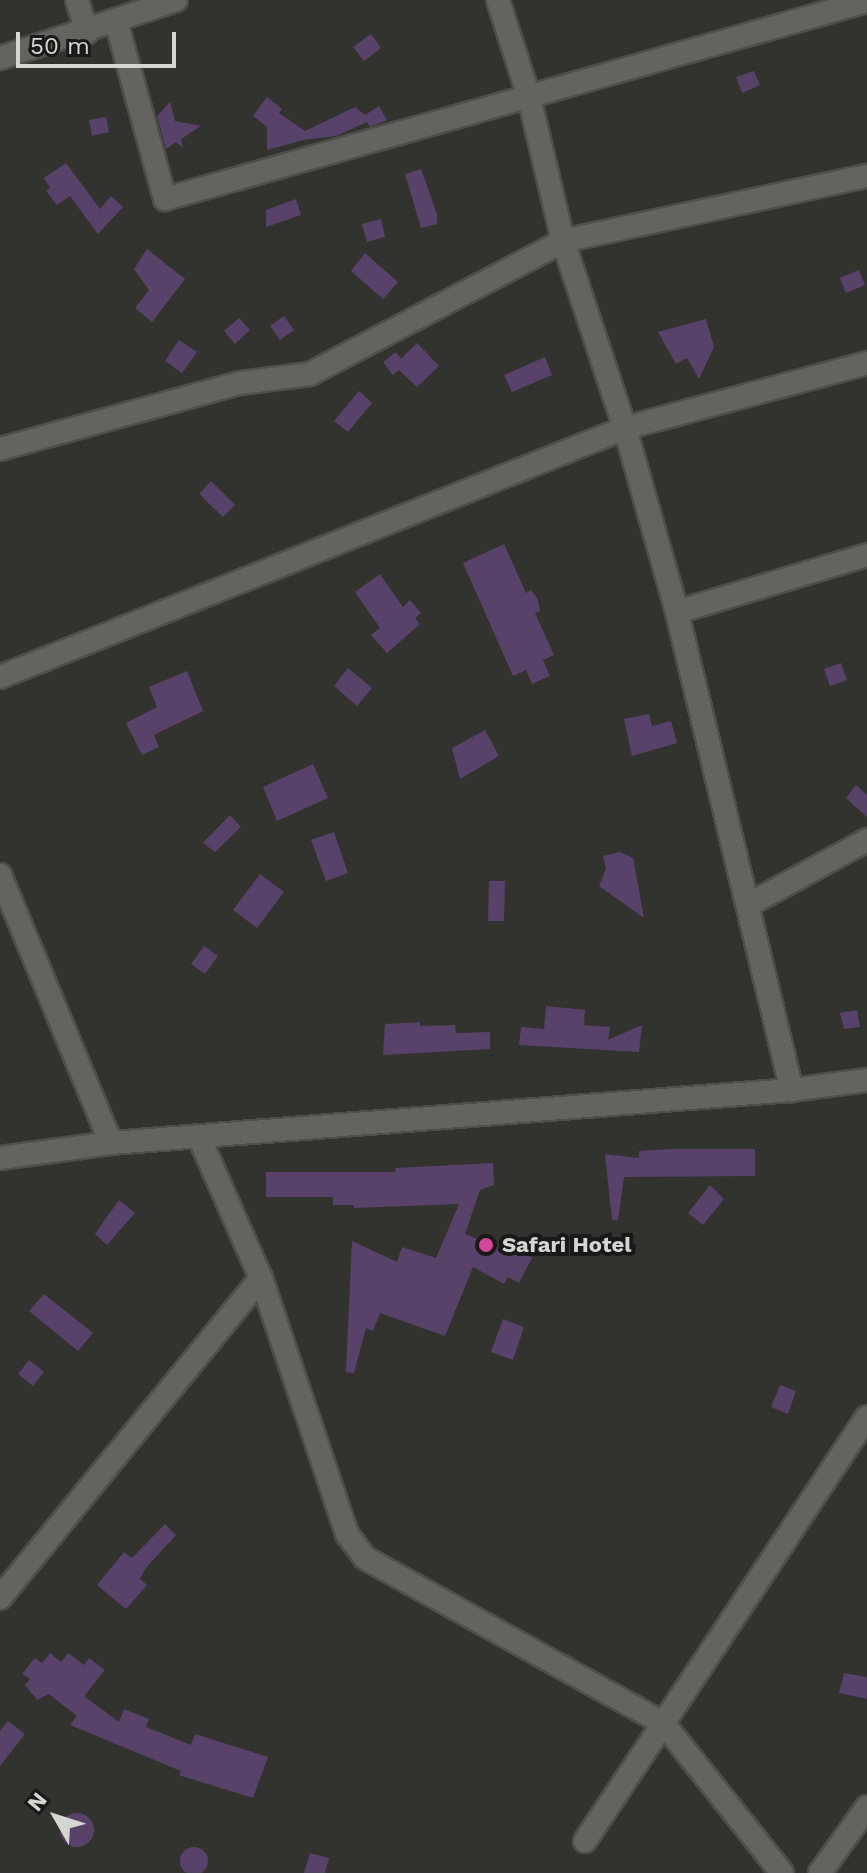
<!DOCTYPE html>
<style>
body{margin:0}
#map{position:relative;width:867px;height:1873px;overflow:hidden;background:#32322e;font-family:"Work Sans",sans-serif}
div>[style]{position:absolute}
.building>*{inset:0;background:#59426a}
.round{border-radius:50%}
.roads{filter:drop-shadow(2px 0 #4e4e4b) drop-shadow(-2px 0 #4e4e4b) drop-shadow(0 2px #4e4e4b) drop-shadow(0 -2px #4e4e4b)}
.minor>*{height:22px;margin:-11px;padding:0 11px;transform-origin:11px;border-radius:11px;background:#64635f}
.dots>*{width:22px;height:22px;translate:-50% -50%;box-sizing:border-box;border:4px solid #1a1918;border-radius:50%}
span{translate:-50% -50%;white-space:nowrap;text-align:center;line-height:1.15;-webkit-text-stroke:8px #1a1918;paint-order:stroke}
.poi-label{font-size:22px;color:#d5d5d2;font-weight:700}
.left{translate:0 -50%;text-align:left}
.north{position:absolute;left:16px;top:1777px;width:80px;height:80px;-webkit-text-stroke:6px #1a1918;paint-order:stroke;rotate:309deg;font-size:22px;font-weight:700;line-height:32px;text-align:center;color:#d5d5d2}
.north::after{content:'';display:block;margin:auto;width:28px;height:36px;background:#d5d5d2;clip-path:polygon(50% 0,100% 100%,50% 72%,0 100%)}
.scale{position:absolute;left:16px;top:32px;width:160px;height:36px;box-sizing:border-box;border:4px solid #d5d5d2;border-top:0;padding-left:10px;font-size:24px;line-height:28px;white-space:nowrap;color:#d5d5d2;-webkit-text-stroke:6px #1a1918;paint-order:stroke}
</style>
<div id="map">
<div class="building">
<div style="clip-path:polygon(371px 34px,381px 48px,364px 61px,353px 47px)"></div>
<div style="clip-path:polygon(754px 71px,760px 85px,742px 93px,736px 77px)"></div>
<div style="clip-path:polygon(267px 97px,282px 109px,279px 113px,305px 131px,355px 107px,365px 115px,379px 106px,387px 120px,370px 127px,367px 122px,336px 136px,303px 140px,267px 150px,267px 127px,253px 116px)"></div>
<div style="clip-path:polygon(170px 102px,175px 121px,201px 126px,181px 139px,183px 148px,176px 142px,166px 149px,157px 116px)"></div>
<div style="clip-path:polygon(106px 117px,109px 132px,92px 136px,89px 120px)"></div>
<div style="clip-path:polygon(66px 163px,100px 209px,111px 196px,123px 207px,98px 234px,70px 196px,57px 205px,46px 191px,50px 188px,44px 178px)"></div>
<div style="clip-path:polygon(421px 169px,437px 214px,437px 224px,421px 228px,405px 174px)"></div>
<div style="clip-path:polygon(296px 199px,301px 215px,266px 227px,266px 210px)"></div>
<div style="clip-path:polygon(381px 219px,385px 237px,367px 242px,362px 224px)"></div>
<div style="clip-path:polygon(147px 249px,185px 279px,152px 322px,135px 308px,149px 290px,134px 269px)"></div>
<div style="clip-path:polygon(365px 253px,398px 282px,383px 299px,351px 271px)"></div>
<div style="clip-path:polygon(859px 270px,865px 285px,846px 293px,840px 278px)"></div>
<div style="clip-path:polygon(284px 316px,294px 330px,280px 340px,270px 326px)"></div>
<div style="clip-path:polygon(239px 318px,250px 330px,235px 344px,224px 331px)"></div>
<div style="clip-path:polygon(706px 319px,714px 347px,699px 379px,687px 358px,676px 364px,658px 332px)"></div>
<div style="clip-path:polygon(179px 340px,197px 352px,182px 373px,165px 361px)"></div>
<div style="clip-path:polygon(417px 343px,439px 366px,417px 387px,399px 370px,393px 375px,383px 362px,396px 352px,401px 359px)"></div>
<div style="clip-path:polygon(545px 357px,552px 375px,512px 392px,504px 375px)"></div>
<div style="clip-path:polygon(359px 391px,372px 403px,348px 432px,334px 421px)"></div>
<div style="clip-path:polygon(211px 481px,235px 505px,223px 517px,199px 494px)"></div>
<div style="clip-path:polygon(504px 544px,526px 593px,531px 590px,538px 600px,540px 611px,535px 613px,554px 655px,543px 660px,550px 676px,532px 684px,526px 670px,513px 676px,463px 563px)"></div>
<div style="clip-path:polygon(380px 574px,403px 607px,410px 600px,421px 613px,415px 618px,420px 624px,387px 653px,371px 635px,380px 628px,355px 592px)"></div>
<div style="clip-path:polygon(841px 663px,847px 680px,830px 686px,824px 669px)"></div>
<div style="clip-path:polygon(348px 668px,372px 688px,357px 706px,334px 686px)"></div>
<div style="clip-path:polygon(187px 671px,203px 711px,154px 735px,159px 747px,142px 755px,126px 723px,157px 707px,149px 687px)"></div>
<div style="clip-path:polygon(649px 714px,652px 726px,671px 721px,677px 743px,632px 756px,624px 719px)"></div>
<div style="clip-path:polygon(485px 730px,499px 756px,460px 779px,452px 748px)"></div>
<div style="clip-path:polygon(313px 764px,328px 798px,277px 821px,263px 787px)"></div>
<div style="clip-path:polygon(856px 785px,867px 795px,867px 817px,846px 798px)"></div>
<div style="clip-path:polygon(230px 815px,241px 827px,215px 852px,203px 843px)"></div>
<div style="clip-path:polygon(334px 832px,348px 873px,326px 881px,311px 840px)"></div>
<div style="clip-path:polygon(620px 852px,633px 858px,644px 918px,599px 886px,606px 869px,603px 856px)"></div>
<div style="clip-path:polygon(260px 874px,284px 892px,257px 928px,233px 910px)"></div>
<div style="clip-path:polygon(489px 881px,505px 881px,504px 921px,488px 921px)"></div>
<div style="clip-path:polygon(204px 946px,218px 956px,205px 974px,191px 964px)"></div>
<div style="clip-path:polygon(546px 1006px,585px 1010px,584px 1025px,610px 1027px,608px 1040px,642px 1025px,639px 1052px,519px 1045px,521px 1027px,544px 1029px)"></div>
<div style="clip-path:polygon(857px 1010px,860px 1027px,844px 1029px,840px 1013px)"></div>
<div style="clip-path:polygon(420px 1022px,420px 1026px,455px 1025px,456px 1033px,490px 1032px,490px 1049px,383px 1055px,385px 1024px)"></div>
<div style="clip-path:polygon(669px 1149px,755px 1149px,755px 1176px,624px 1177px,618px 1220px,612px 1220px,605px 1154px,639px 1158px,639px 1151px)"></div>
<div style="clip-path:polygon(493px 1163px,494px 1185px,480px 1190px,465px 1234px,505px 1250px,508px 1245px,532px 1258px,519px 1283px,508px 1277px,504px 1284px,473px 1267px,445px 1336px,380px 1313px,373px 1331px,366px 1328px,354px 1373px,346px 1372px,352px 1241px,397px 1262px,402px 1247px,436px 1258px,459px 1204px,354px 1208px,354px 1205px,333px 1205px,333px 1197px,266px 1197px,266px 1172px,396px 1172px,395px 1168px)"></div>
<div style="clip-path:polygon(710px 1185px,724px 1199px,703px 1225px,688px 1213px)"></div>
<div style="clip-path:polygon(119px 1200px,135px 1213px,107px 1245px,95px 1234px)"></div>
<div style="clip-path:polygon(44px 1294px,93px 1333px,78px 1351px,29px 1311px)"></div>
<div style="clip-path:polygon(503px 1319px,524px 1327px,513px 1360px,491px 1352px)"></div>
<div style="clip-path:polygon(29px 1360px,44px 1372px,33px 1386px,18px 1374px)"></div>
<div style="clip-path:polygon(780px 1385px,796px 1391px,788px 1414px,771px 1407px)"></div>
<div style="clip-path:polygon(165px 1524px,176px 1535px,145px 1569px,140px 1579px,147px 1585px,126px 1609px,97px 1585px,124px 1552px,132px 1558px)"></div>
<div style="clip-path:polygon(50px 1653px,61px 1662px,68px 1653px,84px 1665px,89px 1658px,105px 1670px,84px 1696px,119px 1722px,124px 1709px,149px 1719px,146px 1727px,191px 1745px,195px 1734px,268px 1757px,253px 1798px,179px 1775px,181px 1771px,70px 1725px,77px 1716px,49px 1694px,37px 1700px,25px 1685px,30px 1679px,22px 1674px,35px 1658px,42px 1663px)"></div>
<div style="clip-path:polygon(844px 1673px,867px 1677px,867px 1699px,839px 1693px)"></div>
<div style="clip-path:polygon(8px 1721px,25px 1734px,0 1766px,0 1731px)"></div>
<div class="round" style="left:60px;top:1813px;width:34px;height:34px"></div>
<div class="round" style="left:180px;top:1847px;width:28px;height:28px"></div>
<div style="clip-path:polygon(310px 1853px,329px 1858px,325px 1873px,304px 1873px)"></div>
</div>
<div class="roads">
<div class="minor">
<div style="left:77px;top:0;width:34px;rotate:73deg"></div>
<div style="left:498px;top:0;width:102px;rotate:72.3deg"></div>
<div style="left:529px;top:97px;width:148px;rotate:76.7deg"></div>
<div style="left:563px;top:241px;width:197px;rotate:71.7deg"></div>
<div style="left:625px;top:428px;width:191px;rotate:74.2deg"></div>
<div style="left:677px;top:612px;width:492px;rotate:76.5deg"></div>
<div style="left:116px;top:21px;width:185px;rotate:74.6deg"></div>
<div style="left:165px;top:199px;width:729px;rotate:-15.75deg"></div>
<div style="left:0;top:58px;width:185px;rotate:-18.2deg"></div>
<div style="left:0;top:449px;width:249px;rotate:-15.4deg"></div>
<div style="left:240px;top:383px;width:71px;rotate:-7.3deg"></div>
<div style="left:310px;top:374px;width:286px;rotate:-27.7deg"></div>
<div style="left:563px;top:241px;width:311px;rotate:-12.1deg"></div>
<div style="left:677px;top:612px;width:198px;rotate:-16.7deg"></div>
<div style="left:0;top:677px;width:673px;rotate:-21.72deg"></div>
<div style="left:625px;top:428px;width:251px;rotate:-15deg"></div>
<div style="left:0;top:875px;width:290px;rotate:67.5deg"></div>
<div style="left:748px;top:905px;width:136px;rotate:-28.6deg"></div>
<div style="left:199px;top:1137px;width:154px;rotate:66.3deg"></div>
<div style="left:261px;top:1278px;width:270px;rotate:71.4deg"></div>
<div style="left:347px;top:1534px;width:30px;rotate:53deg"></div>
<div style="left:365px;top:1558px;width:342px;rotate:29deg"></div>
<div style="left:664px;top:1724px;width:190px;rotate:51.6deg"></div>
<div style="left:0;top:1158px;width:112px;rotate:-7.7deg"></div>
<div style="left:111px;top:1143px;width:683px;rotate:-4.45deg"></div>
<div style="left:792px;top:1090px;width:76px;rotate:-7.6deg"></div>
<div style="left:0;top:1598px;width:413px;rotate:-50.8deg"></div>
<div style="left:585px;top:1841px;width:509px;rotate:-56.37deg"></div>
<div style="left:820px;top:1873px;width:81px;rotate:-54.5deg"></div>
</div>
</div>
<div class="dots">
<div style="left:486px;top:1245px;background:#d1479c"></div>
</div>
<div class="poi-label">
<span class="left" style="left:502px;top:1245px">Safari Hotel</span>
</div>
<div class="north">N</div>
<div class="scale">50 m</div>
</div>
